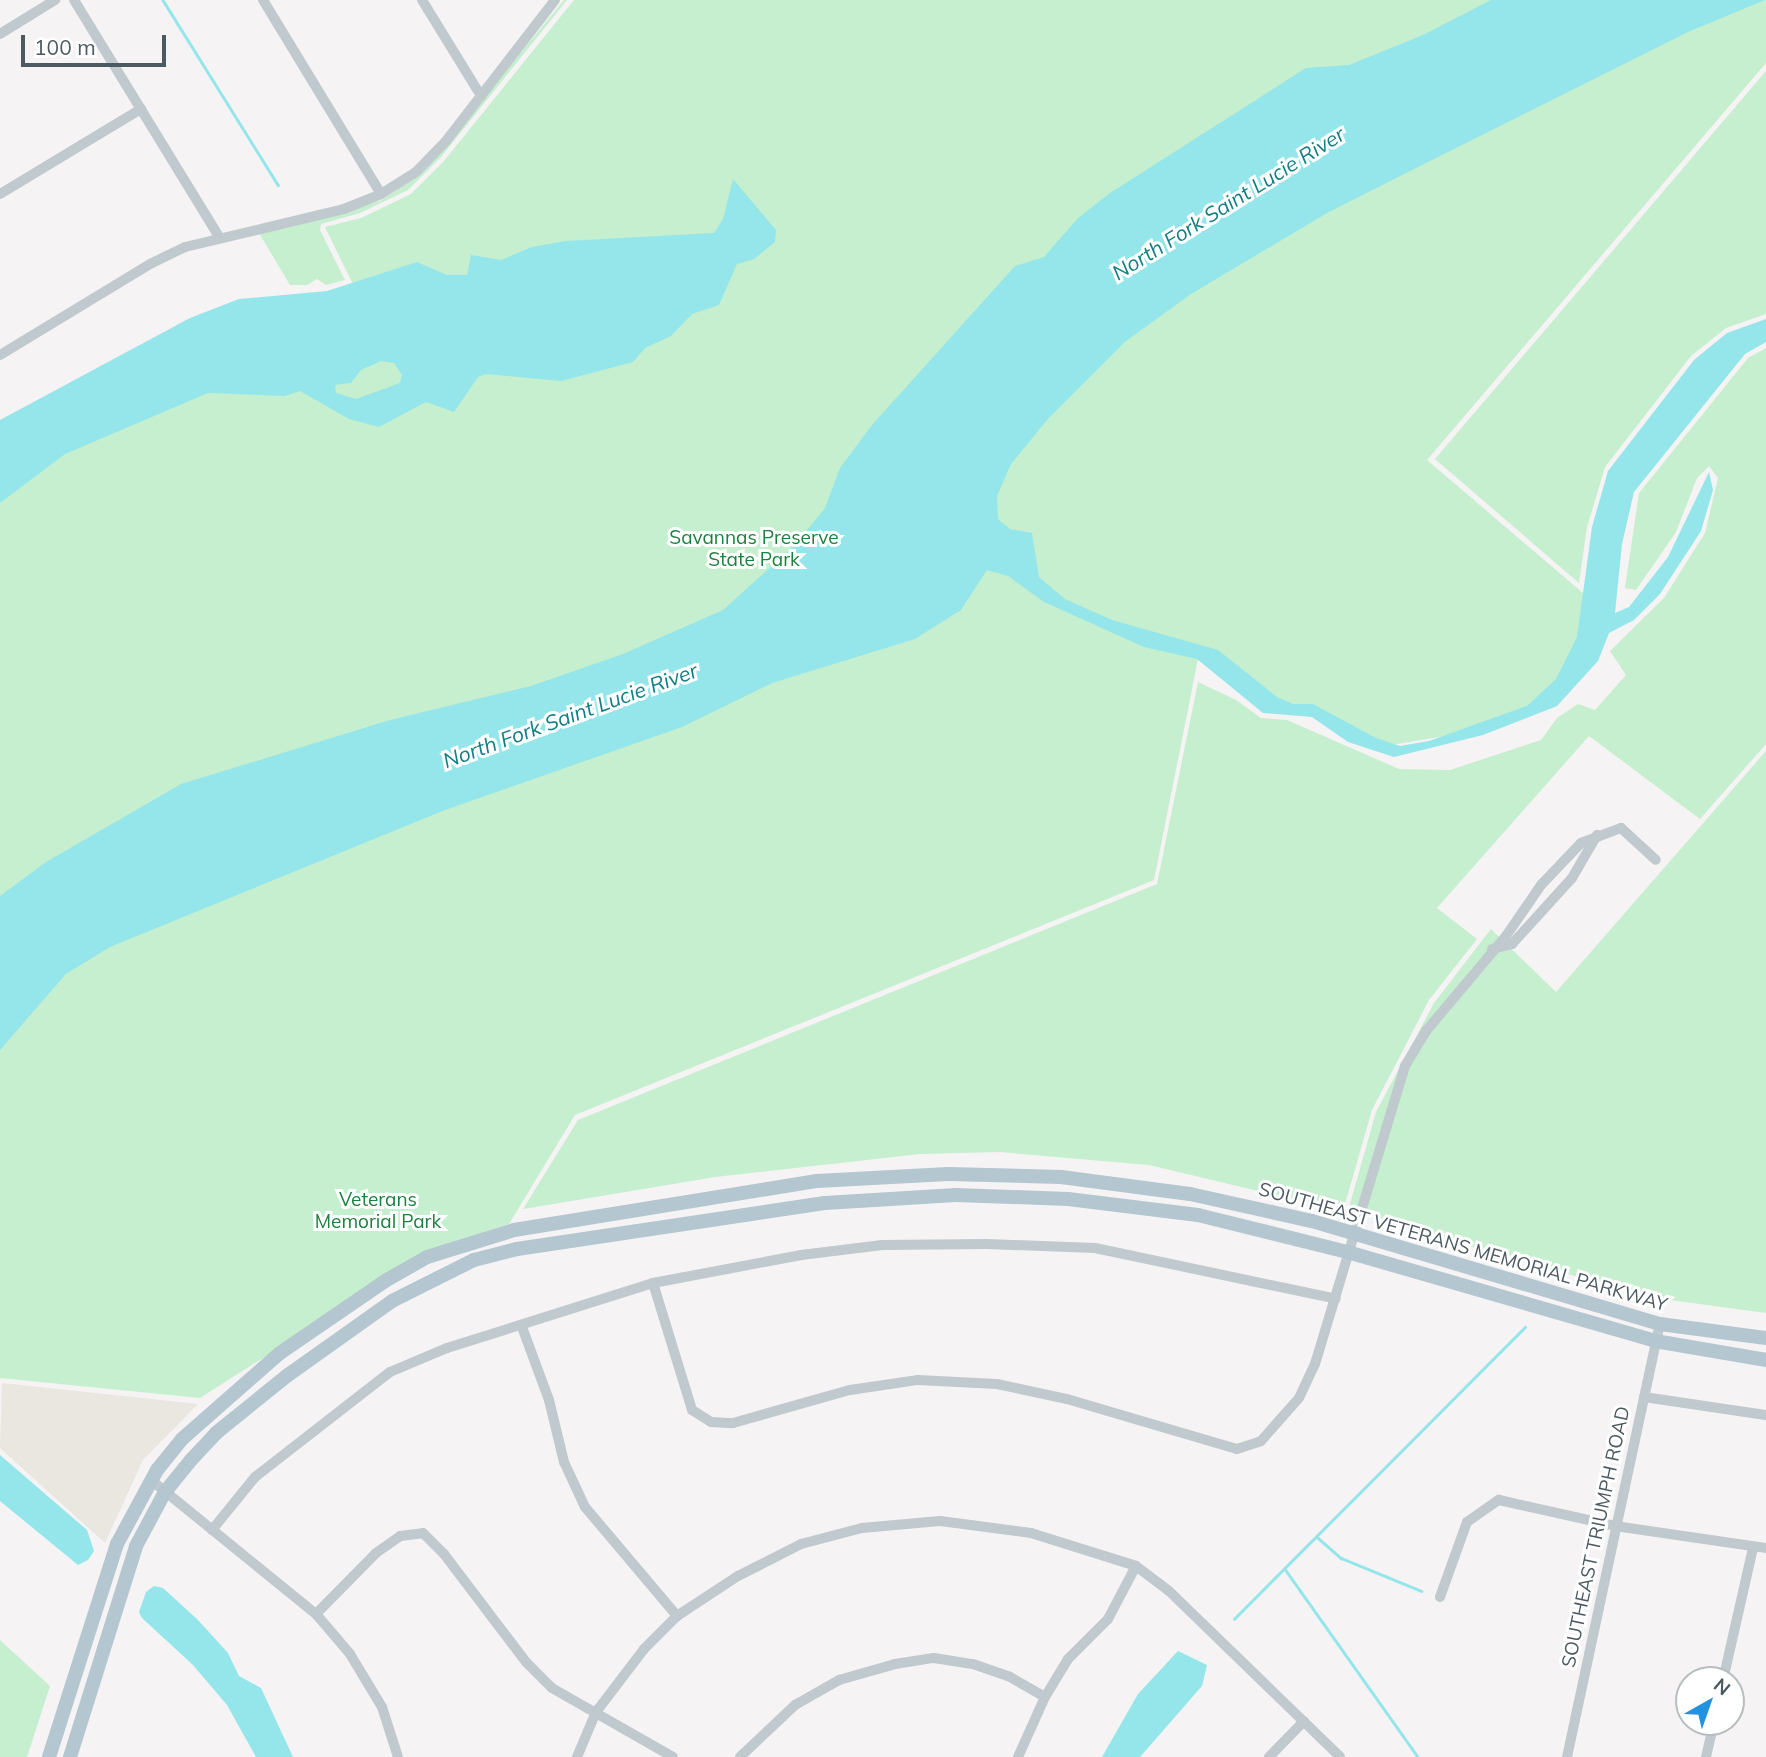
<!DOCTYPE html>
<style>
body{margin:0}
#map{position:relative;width:1766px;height:1757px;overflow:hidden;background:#f5f3f3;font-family:Mulish,sans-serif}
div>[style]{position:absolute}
.commercial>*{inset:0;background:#eae7e1}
.green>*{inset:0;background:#c5efce}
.water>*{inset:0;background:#94e6ea}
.stream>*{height:2.5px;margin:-1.25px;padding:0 1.25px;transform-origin:1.25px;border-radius:1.25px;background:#94e6ea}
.minor>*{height:10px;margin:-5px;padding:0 5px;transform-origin:5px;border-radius:5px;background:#bfc9ce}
.major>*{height:14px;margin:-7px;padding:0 7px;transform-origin:7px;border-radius:7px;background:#b4c6d0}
span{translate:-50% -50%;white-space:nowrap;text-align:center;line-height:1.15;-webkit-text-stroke:6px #fff;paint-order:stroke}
.park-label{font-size:19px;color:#1b813e}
.street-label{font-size:19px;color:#4b5960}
.water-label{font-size:21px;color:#127f85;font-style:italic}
.north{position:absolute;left:1675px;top:1666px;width:70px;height:70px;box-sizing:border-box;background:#fff;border:2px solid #b7bdbf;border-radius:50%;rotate:40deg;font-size:19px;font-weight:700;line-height:28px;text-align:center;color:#4b5960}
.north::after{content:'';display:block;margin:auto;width:24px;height:32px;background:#2293e0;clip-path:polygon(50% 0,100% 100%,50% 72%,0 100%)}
.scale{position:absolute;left:21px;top:35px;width:145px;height:32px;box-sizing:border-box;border:4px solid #4b5960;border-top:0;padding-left:9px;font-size:21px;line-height:24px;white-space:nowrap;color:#4b5960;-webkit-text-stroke:5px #fff;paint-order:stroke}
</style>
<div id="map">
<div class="commercial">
<div style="clip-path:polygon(2px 1383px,198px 1404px,143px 1460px,105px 1543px,0 1448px)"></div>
</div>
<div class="green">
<div style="clip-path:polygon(564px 0,567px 0,441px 157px,408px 190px,360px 213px,321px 224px,320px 230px,345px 280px,326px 285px,317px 279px,307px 285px,290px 285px,259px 233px,380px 201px,420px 175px)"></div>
<div style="clip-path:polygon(574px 0,1766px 0,1766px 63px,1427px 460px,1597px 605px,1545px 701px,1445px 736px,1379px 747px,1269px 698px,1199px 654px,1154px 880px,575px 1115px,509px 1224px,431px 1251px,200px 1398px,0 1378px,0 458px,364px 307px,325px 227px,361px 218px,411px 194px,444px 161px)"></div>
<div style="clip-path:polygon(1766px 71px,1766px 314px,1726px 328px,1691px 356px,1605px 467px,1587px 527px,1579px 583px,1435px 459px)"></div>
<div style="clip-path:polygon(1766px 348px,1766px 744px,1700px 819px,1589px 736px,1437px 908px,1477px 939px,1429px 1000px,1372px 1110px,1343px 1211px,1149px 1165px,1000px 1152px,920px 1154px,715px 1177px,523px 1209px,578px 1120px,1157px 884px,1198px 682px,1236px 700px,1261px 718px,1287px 720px,1399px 769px,1450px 770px,1541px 740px,1557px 718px,1578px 704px,1595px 710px,1626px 675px,1610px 651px,1664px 598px,1705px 533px,1718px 478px,1709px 466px,1697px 478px,1676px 532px,1636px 590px,1625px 588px,1639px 493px,1748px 358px)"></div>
<div style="clip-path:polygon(1766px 751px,1766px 1313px,1648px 1297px,1348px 1211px,1376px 1112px,1434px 1003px,1491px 929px,1556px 992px)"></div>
<div style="clip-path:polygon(0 1640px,50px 1686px,27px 1757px,0 1757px)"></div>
</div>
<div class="water">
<div style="clip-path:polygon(1491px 0,1765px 0,1688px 32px,1424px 164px,1327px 213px,1191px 294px,1126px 341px,1047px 420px,1011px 464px,997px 496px,998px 519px,1010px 529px,1032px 533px,1039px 577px,1065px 599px,1112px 620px,1218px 650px,1277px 697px,1293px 704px,1313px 704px,1376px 738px,1400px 746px,1429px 741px,1527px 706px,1556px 679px,1577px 637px,1592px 527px,1608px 471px,1694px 360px,1727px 333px,1766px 319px,1766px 342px,1745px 354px,1634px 492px,1622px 544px,1615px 613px,1629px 607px,1668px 557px,1709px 472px,1713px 490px,1701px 531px,1660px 594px,1634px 620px,1609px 633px,1598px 661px,1557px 706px,1483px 735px,1394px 757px,1348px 742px,1312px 717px,1263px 713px,1197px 659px,1144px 647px,1044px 602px,1008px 576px,987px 570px,961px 610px,915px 639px,772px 683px,682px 727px,445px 810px,110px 947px,66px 974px,0 1050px,0 896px,46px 862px,181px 784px,390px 720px,531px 686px,623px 654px,723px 610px,795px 545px,825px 508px,840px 468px,872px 425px,1015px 266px,1044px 257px,1078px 218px,1110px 193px,1306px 68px,1349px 65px,1423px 35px)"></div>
<div style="clip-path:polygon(evenodd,733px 179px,776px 230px,775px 242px,754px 259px,737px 264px,719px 305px,692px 314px,671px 336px,645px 348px,633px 362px,561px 381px,486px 374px,478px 377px,454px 412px,426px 402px,379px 427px,349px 419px,300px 391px,285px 396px,208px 393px,65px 454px,0 503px,0 420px,190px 318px,239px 299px,327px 291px,417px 262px,447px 275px,467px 275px,471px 255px,501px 260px,532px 247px,566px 241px,714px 233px,723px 219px,733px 179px,381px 361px,394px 363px,402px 375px,400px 383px,356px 399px,336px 393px,335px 385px,351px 383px,361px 370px,381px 361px)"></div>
<div style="clip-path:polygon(0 1455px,87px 1530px,94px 1551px,88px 1560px,78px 1565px,0 1501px)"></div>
<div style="clip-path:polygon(154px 1586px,163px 1588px,198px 1620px,228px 1653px,239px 1676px,261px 1688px,293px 1757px,256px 1757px,227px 1705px,193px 1665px,142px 1618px,139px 1612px,146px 1592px)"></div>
<div style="clip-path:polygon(1178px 1651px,1207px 1665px,1202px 1686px,1140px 1757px,1102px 1757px,1138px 1694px)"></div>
</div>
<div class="stream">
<div style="left:163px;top:0;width:218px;rotate:58.1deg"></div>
<div style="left:1317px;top:1537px;width:32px;rotate:41deg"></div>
<div style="left:1341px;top:1558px;width:87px;rotate:22.2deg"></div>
<div style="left:1285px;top:1569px;width:230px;rotate:54.7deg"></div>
<div style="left:1234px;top:1619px;width:412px;rotate:-45.1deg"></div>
</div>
<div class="minor">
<div style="left:74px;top:0;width:278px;rotate:58.5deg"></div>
<div style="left:263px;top:0;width:227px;rotate:58.7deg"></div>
<div style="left:422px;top:0;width:113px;rotate:58.4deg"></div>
<div style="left:0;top:34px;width:65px;rotate:-31.7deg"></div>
<div style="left:0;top:194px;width:165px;rotate:-31.1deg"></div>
<div style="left:0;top:355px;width:175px;rotate:-31.2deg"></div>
<div style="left:150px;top:264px;width:39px;rotate:-26deg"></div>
<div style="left:185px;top:247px;width:163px;rotate:-13.4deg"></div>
<div style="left:344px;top:209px;width:40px;rotate:-22deg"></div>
<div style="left:381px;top:194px;width:41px;rotate:-32.2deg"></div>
<div style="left:416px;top:172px;width:43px;rotate:-45.9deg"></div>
<div style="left:446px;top:141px;width:178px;rotate:-52.3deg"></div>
<div style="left:1492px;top:949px;width:21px;rotate:-14deg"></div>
<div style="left:1512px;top:944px;width:89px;rotate:-47.7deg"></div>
<div style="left:1572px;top:878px;width:50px;rotate:-59.8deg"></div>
<div style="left:653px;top:1283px;width:133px;rotate:72.9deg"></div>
<div style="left:692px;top:1410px;width:22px;rotate:32deg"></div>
<div style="left:711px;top:1422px;width:22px;rotate:3deg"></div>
<div style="left:733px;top:1423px;width:122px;rotate:-15.8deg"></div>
<div style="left:850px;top:1390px;width:69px;rotate:-8.4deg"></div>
<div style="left:918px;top:1380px;width:79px;rotate:2.9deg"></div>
<div style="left:997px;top:1384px;width:72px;rotate:12.1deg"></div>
<div style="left:1067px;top:1399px;width:177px;rotate:16.4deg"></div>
<div style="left:1237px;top:1449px;width:25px;rotate:-18deg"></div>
<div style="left:1261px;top:1441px;width:57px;rotate:-48.5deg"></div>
<div style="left:1299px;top:1398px;width:38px;rotate:-65deg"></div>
<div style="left:1315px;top:1364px;width:311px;rotate:-73.2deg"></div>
<div style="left:1405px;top:1066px;width:41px;rotate:-59deg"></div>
<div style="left:1426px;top:1031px;width:124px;rotate:-49.9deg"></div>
<div style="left:1506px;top:936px;width:62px;rotate:-55.5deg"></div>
<div style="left:1541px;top:885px;width:58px;rotate:-46.4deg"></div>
<div style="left:1581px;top:843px;width:43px;rotate:-20.6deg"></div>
<div style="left:1621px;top:828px;width:47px;rotate:42.4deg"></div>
<div style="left:522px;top:1327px;width:78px;rotate:69.7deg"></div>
<div style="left:549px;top:1400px;width:64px;rotate:76.4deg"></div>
<div style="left:564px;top:1462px;width:50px;rotate:65deg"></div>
<div style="left:585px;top:1507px;width:143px;rotate:49.8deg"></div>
<div style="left:1644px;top:1397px;width:123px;rotate:8.4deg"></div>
<div style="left:151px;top:1480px;width:213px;rotate:39.1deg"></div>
<div style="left:316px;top:1614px;width:52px;rotate:49.6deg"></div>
<div style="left:350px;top:1654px;width:62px;rotate:58.9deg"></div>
<div style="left:382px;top:1707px;width:52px;rotate:72.3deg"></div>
<div style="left:212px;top:1530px;width:68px;rotate:-50.9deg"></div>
<div style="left:255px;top:1477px;width:171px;rotate:-37.9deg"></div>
<div style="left:390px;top:1372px;width:62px;rotate:-22.8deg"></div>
<div style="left:447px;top:1348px;width:216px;rotate:-17.5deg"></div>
<div style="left:653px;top:1283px;width:151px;rotate:-10.7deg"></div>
<div style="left:801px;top:1255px;width:82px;rotate:-7deg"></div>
<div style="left:882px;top:1245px;width:105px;rotate:-0.5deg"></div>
<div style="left:987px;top:1244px;width:108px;rotate:2.1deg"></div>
<div style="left:1095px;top:1248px;width:246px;rotate:11.9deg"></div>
<div style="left:1440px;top:1597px;width:80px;rotate:-70.2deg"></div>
<div style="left:1467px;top:1522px;width:39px;rotate:-35deg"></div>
<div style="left:1499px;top:1500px;width:119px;rotate:12.6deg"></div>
<div style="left:1615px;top:1526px;width:153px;rotate:8.3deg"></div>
<div style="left:316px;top:1614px;width:86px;rotate:-45.5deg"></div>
<div style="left:376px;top:1553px;width:29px;rotate:-35deg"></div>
<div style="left:400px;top:1536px;width:23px;rotate:-7deg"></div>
<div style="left:423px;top:1533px;width:30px;rotate:45deg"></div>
<div style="left:444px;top:1554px;width:136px;rotate:52.8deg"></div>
<div style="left:526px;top:1662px;width:37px;rotate:45deg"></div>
<div style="left:552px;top:1688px;width:139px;rotate:29.7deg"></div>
<div style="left:1723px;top:1680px;width:135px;rotate:-77.2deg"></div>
<div style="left:577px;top:1757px;width:49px;rotate:-67.1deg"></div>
<div style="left:596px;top:1712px;width:79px;rotate:-52.7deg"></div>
<div style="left:644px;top:1649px;width:47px;rotate:-45deg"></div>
<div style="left:677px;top:1616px;width:73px;rotate:-33.3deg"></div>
<div style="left:738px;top:1576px;width:71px;rotate:-26.9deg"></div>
<div style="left:801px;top:1544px;width:63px;rotate:-14.7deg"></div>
<div style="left:862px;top:1528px;width:78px;rotate:-5.1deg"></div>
<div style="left:940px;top:1521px;width:92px;rotate:7.5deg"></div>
<div style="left:1031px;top:1533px;width:110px;rotate:17.4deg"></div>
<div style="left:1136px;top:1566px;width:41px;rotate:37.1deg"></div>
<div style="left:1169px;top:1591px;width:238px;rotate:44.1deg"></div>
<div style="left:740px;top:1757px;width:76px;rotate:-43.4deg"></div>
<div style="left:795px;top:1705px;width:51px;rotate:-29.6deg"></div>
<div style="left:839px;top:1680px;width:58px;rotate:-15.9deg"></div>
<div style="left:895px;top:1664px;width:39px;rotate:-9deg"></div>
<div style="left:934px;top:1658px;width:39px;rotate:9deg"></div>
<div style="left:973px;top:1664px;width:39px;rotate:19deg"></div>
<div style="left:1010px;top:1677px;width:40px;rotate:29.7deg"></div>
<div style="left:1018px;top:1757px;width:66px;rotate:-65.8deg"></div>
<div style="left:1045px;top:1697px;width:44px;rotate:-58.8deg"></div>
<div style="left:1068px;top:1659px;width:57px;rotate:-45deg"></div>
<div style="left:1108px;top:1619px;width:60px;rotate:-62.2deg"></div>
<div style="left:1269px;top:1757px;width:50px;rotate:-45.8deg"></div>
<div style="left:1567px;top:1757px;width:443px;rotate:-77.9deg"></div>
<div style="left:1706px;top:1757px;width:36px;rotate:-77deg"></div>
</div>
<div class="major">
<div style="left:49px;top:1757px;width:224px;rotate:-72.3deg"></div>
<div style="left:117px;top:1544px;width:84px;rotate:-61.6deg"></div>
<div style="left:157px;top:1470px;width:40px;rotate:-51deg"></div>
<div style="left:182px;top:1439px;width:130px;rotate:-41.3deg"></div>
<div style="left:280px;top:1353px;width:127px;rotate:-34.4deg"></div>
<div style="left:385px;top:1281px;width:48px;rotate:-29.7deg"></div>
<div style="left:427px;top:1257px;width:91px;rotate:-17.2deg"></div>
<div style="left:514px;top:1230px;width:307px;rotate:-9.2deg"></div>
<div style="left:817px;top:1181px;width:131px;rotate:-3.1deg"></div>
<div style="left:948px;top:1174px;width:113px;rotate:1.5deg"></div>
<div style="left:1061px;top:1177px;width:130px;rotate:7.5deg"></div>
<div style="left:1190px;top:1194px;width:125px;rotate:12.5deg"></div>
<div style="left:1312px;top:1221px;width:363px;rotate:16.5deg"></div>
<div style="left:1660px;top:1324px;width:107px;rotate:7.5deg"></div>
<div style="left:70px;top:1757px;width:221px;rotate:-72.6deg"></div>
<div style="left:136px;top:1546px;width:61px;rotate:-61.8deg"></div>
<div style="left:165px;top:1492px;width:41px;rotate:-50.9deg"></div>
<div style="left:191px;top:1460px;width:37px;rotate:-47deg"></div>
<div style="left:216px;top:1433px;width:92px;rotate:-38.9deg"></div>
<div style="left:288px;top:1375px;width:128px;rotate:-35.4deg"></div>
<div style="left:392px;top:1301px;width:92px;rotate:-26.6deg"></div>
<div style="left:474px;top:1260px;width:44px;rotate:-14.3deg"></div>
<div style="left:517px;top:1249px;width:311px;rotate:-8.5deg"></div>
<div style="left:825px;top:1203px;width:131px;rotate:-3.5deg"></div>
<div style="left:956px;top:1195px;width:112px;rotate:2deg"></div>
<div style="left:1068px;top:1199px;width:131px;rotate:7deg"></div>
<div style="left:1198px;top:1215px;width:158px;rotate:13.9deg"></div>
<div style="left:1351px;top:1253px;width:316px;rotate:16.1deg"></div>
<div style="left:1655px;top:1341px;width:113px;rotate:9.7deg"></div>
</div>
<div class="park-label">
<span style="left:754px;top:549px">Savannas Preserve<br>State Park</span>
<span style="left:378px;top:1211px">Veterans<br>Memorial Park</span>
</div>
<div class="street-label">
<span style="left:1463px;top:1247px;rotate:16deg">SOUTHEAST VETERANS MEMORIAL PARKWAY</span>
<span style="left:1596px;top:1537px;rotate:-78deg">SOUTHEAST TRIUMPH ROAD</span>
</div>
<div class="water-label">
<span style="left:1228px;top:203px;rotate:-32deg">North Fork Saint Lucie River</span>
<span style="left:570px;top:715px;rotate:-20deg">North Fork Saint Lucie River</span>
</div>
<div class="north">N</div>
<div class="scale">100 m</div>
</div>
